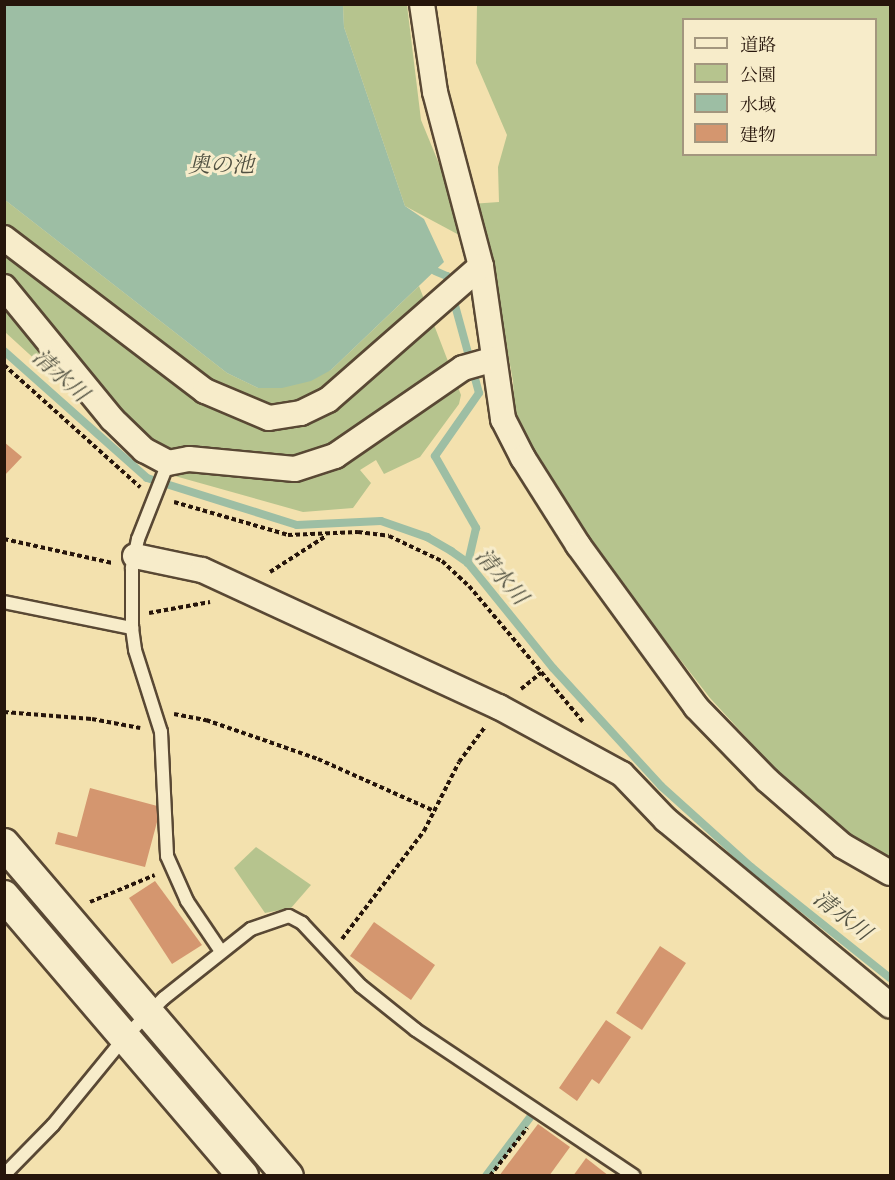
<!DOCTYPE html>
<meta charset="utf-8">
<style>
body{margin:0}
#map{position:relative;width:895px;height:1180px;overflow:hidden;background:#f3e1ae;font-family:"IM FELL DW Pica","Noto Serif JP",serif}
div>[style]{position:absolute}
.green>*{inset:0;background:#b6c48e}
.water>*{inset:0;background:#9dbea4}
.stream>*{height:8px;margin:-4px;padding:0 4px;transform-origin:4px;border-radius:4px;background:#9dbea4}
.building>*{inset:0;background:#d4966f}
.path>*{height:4px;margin-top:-2px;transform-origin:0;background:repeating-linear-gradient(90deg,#26150b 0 4.5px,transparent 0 7.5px)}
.roads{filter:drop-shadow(2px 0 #594834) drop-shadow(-2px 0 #594834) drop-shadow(0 2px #594834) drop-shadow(0 -2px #594834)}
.service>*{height:12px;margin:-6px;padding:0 6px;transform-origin:6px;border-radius:6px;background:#f7ecca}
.minor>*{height:24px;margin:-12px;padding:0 12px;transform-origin:12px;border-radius:12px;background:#f7ecca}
.tertiary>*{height:30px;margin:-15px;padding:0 15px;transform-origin:15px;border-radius:15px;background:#f7ecca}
span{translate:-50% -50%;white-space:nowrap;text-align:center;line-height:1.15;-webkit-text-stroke:6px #f7ecca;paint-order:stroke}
.water-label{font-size:22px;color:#505041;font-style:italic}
.frame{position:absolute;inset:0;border:6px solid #26150b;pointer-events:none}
.legend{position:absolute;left:682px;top:18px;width:195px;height:138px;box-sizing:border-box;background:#f7ecca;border:2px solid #a3967e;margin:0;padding:8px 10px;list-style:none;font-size:18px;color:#26150b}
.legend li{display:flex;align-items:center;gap:12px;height:30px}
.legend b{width:30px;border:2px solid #a3967e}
</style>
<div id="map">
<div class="green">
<div style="clip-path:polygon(evenodd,343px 5px,407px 5px,421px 120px,456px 205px,499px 202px,498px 167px,507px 135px,476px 63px,477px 5px,890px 5px,890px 858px,851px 836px,779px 773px,710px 698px,589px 542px,533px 458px,515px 419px,513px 381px,489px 251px,405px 206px,344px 27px,343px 5px,684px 20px,876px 20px,876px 154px,684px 154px,684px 20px)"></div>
<div style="clip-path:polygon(5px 200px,227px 373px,258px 388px,331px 370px,419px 286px,461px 395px,459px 404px,420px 457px,384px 474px,376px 460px,360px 470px,371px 483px,353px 508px,303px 512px,157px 471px,5px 332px)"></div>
<div style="clip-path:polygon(256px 847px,311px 885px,291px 908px,265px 913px,234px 868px)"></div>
</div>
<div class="water">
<div style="clip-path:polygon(4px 5px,343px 5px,344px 27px,405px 206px,424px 219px,444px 262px,331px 370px,311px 381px,282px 388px,258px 388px,227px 373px,5px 200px)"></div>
</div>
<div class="stream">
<div style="left:435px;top:271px;width:13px;rotate:23deg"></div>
<div style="left:447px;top:276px;width:121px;rotate:74.7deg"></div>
<div style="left:479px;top:393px;width:77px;rotate:124.9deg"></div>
<div style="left:435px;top:456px;width:83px;rotate:60.3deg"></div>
<div style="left:476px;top:528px;width:36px;rotate:103deg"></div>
<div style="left:4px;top:351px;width:191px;rotate:41.6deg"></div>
<div style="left:147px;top:478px;width:157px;rotate:17.4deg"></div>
<div style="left:297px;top:525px;width:84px;rotate:-2.7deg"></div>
<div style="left:381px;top:521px;width:49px;rotate:19.2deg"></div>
<div style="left:427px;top:537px;width:28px;rotate:30deg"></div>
<div style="left:451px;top:551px;width:21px;rotate:35deg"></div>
<div style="left:468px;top:563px;width:135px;rotate:51deg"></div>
<div style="left:553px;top:668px;width:160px;rotate:47.5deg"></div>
<div style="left:661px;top:786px;width:121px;rotate:42deg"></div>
<div style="left:751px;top:867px;width:178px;rotate:38.6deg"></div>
<div style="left:486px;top:1176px;width:75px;rotate:-53.1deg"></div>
</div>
<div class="building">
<div style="clip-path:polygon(4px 442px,22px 457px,4px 476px)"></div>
<div style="clip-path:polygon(90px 788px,161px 807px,145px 867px,55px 844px,58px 832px,77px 837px)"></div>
<div style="clip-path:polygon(155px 881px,202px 945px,172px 964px,129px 898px)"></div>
<div style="clip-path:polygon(374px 922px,435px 965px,411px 1000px,350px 956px)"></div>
<div style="clip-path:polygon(660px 946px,686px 963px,642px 1030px,616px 1013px)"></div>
<div style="clip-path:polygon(606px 1020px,631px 1037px,599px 1084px,592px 1079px,577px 1101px,559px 1088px)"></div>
<div style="clip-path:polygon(538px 1124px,570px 1147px,549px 1176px,499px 1176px)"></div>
<div style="clip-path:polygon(586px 1158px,609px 1176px,573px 1176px)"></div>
</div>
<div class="path">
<div style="left:4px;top:365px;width:183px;rotate:41.9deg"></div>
<div style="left:174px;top:502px;width:119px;rotate:16.1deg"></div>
<div style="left:288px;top:535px;width:70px;rotate:-2.5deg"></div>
<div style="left:358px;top:532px;width:31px;rotate:7deg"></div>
<div style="left:389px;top:536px;width:59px;rotate:25.3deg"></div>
<div style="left:442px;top:561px;width:37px;rotate:43deg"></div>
<div style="left:469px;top:586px;width:177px;rotate:50deg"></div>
<div style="left:4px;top:539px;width:111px;rotate:12.5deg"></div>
<div style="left:270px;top:572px;width:67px;rotate:-32.7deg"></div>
<div style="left:149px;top:613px;width:62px;rotate:-10.2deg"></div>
<div style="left:521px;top:689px;width:26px;rotate:-39deg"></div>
<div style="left:4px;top:712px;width:88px;rotate:4.5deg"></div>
<div style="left:92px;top:719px;width:49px;rotate:10.6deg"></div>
<div style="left:174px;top:714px;width:33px;rotate:11deg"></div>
<div style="left:206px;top:720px;width:119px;rotate:19.2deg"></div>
<div style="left:318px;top:759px;width:127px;rotate:24.1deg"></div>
<div style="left:90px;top:902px;width:70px;rotate:-22.6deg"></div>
<div style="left:342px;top:939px;width:136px;rotate:-52.8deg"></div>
<div style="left:424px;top:831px;width:77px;rotate:-63.1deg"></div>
<div style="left:459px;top:762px;width:44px;rotate:-53.4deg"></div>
<div style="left:490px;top:1176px;width:61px;rotate:-52.4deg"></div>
</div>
<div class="roads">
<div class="service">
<div style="left:168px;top:463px;width:82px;rotate:111.5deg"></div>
<div style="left:138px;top:539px;width:30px;rotate:102deg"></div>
<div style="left:132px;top:568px;width:60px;rotate:90deg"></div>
<div style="left:132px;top:628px;width:22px;rotate:82deg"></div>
<div style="left:135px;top:650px;width:86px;rotate:72.4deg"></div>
<div style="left:161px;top:732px;width:124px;rotate:87.2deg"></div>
<div style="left:167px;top:856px;width:49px;rotate:66deg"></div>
<div style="left:187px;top:901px;width:59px;rotate:56deg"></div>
<div style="left:4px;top:602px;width:131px;rotate:11.5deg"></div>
<div style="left:4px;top:1175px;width:70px;rotate:-45.6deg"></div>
<div style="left:53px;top:1125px;width:114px;rotate:-50.7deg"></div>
<div style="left:125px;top:1037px;width:55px;rotate:-45deg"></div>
<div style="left:164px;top:998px;width:111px;rotate:-38.4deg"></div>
<div style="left:251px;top:929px;width:40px;rotate:-18.9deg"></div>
<div style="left:289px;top:916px;width:15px;rotate:28deg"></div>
<div style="left:302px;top:923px;width:86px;rotate:46.9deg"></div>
<div style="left:361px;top:986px;width:70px;rotate:38.7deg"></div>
<div style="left:416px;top:1030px;width:262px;rotate:33.8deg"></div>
</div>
<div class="minor">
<div style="left:422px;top:4px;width:89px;rotate:81.6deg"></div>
<div style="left:435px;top:92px;width:180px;rotate:75.2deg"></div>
<div style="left:481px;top:266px;width:155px;rotate:81.8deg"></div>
<div style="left:503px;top:419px;width:44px;rotate:62.9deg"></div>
<div style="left:523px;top:458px;width:103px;rotate:57.7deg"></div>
<div style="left:578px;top:545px;width:200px;rotate:53.9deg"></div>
<div style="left:696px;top:707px;width:102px;rotate:45.8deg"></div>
<div style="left:767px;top:780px;width:101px;rotate:41deg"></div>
<div style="left:843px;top:846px;width:54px;rotate:29.9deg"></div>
<div style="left:4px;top:238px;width:253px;rotate:37.3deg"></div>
<div style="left:205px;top:391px;width:69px;rotate:22.9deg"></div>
<div style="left:269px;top:418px;width:32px;rotate:-9deg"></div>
<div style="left:301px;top:413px;width:30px;rotate:-26deg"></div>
<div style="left:328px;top:400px;width:203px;rotate:-41.2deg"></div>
<div style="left:4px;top:287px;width:171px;rotate:50.7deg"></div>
<div style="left:112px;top:419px;width:45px;rotate:44.1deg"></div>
<div style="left:144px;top:450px;width:27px;rotate:28deg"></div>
<div style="left:168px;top:463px;width:21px;rotate:-11deg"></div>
<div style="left:189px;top:459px;width:106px;rotate:5.4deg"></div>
<div style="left:295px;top:469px;width:42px;rotate:-18deg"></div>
<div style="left:335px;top:456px;width:155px;rotate:-34.5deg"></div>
<div style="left:463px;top:368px;width:32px;rotate:-16deg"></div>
<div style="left:135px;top:556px;width:68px;rotate:11.8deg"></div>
<div style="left:202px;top:570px;width:327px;rotate:24.8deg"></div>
<div style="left:499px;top:707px;width:140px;rotate:28.6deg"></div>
<div style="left:622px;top:774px;width:64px;rotate:46.3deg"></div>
<div style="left:666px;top:820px;width:291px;rotate:39.6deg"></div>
</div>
<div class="tertiary">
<div style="left:4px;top:844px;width:437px;rotate:49.5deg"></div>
<div style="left:4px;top:896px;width:368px;rotate:49.5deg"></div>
</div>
</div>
<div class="water-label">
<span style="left:221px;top:166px">奥の池</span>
<span style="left:60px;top:376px;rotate:42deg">清水川</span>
<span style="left:501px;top:577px;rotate:49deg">清水川</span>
<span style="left:842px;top:916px;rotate:38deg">清水川</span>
</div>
<div class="frame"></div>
<ul class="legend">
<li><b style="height:8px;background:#f7ecca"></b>道路</li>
<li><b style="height:16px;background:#b6c48e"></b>公園</li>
<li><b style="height:16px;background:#9dbea4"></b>水域</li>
<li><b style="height:16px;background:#d4966f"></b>建物</li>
</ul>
</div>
